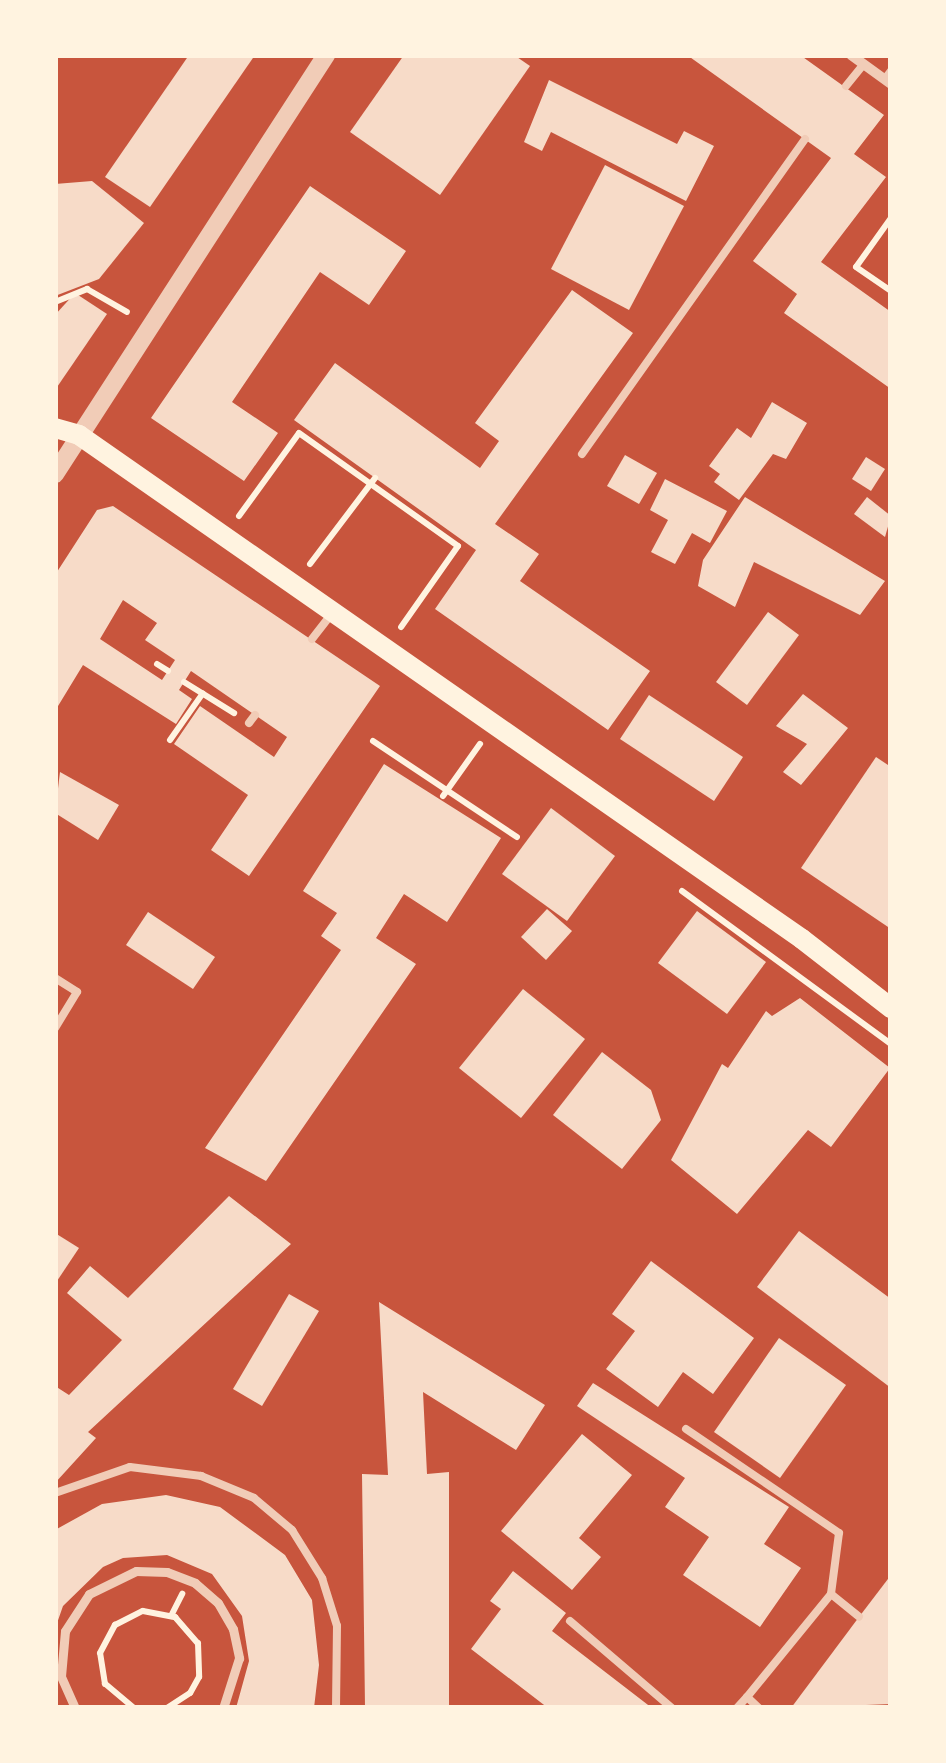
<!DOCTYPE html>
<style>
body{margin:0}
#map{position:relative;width:946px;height:1763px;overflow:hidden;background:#c8553d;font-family:Georgia,serif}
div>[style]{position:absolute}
.building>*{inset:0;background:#f7dbc8}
.path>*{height:6px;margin:-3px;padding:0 3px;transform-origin:3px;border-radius:3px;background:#fff3e0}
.service>*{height:8px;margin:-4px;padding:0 4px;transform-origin:4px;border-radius:4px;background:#f1ccb7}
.pedestrian>*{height:9px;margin:-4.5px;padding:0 4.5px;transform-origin:4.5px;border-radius:4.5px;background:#f1ccb7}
.minor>*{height:10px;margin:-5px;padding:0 5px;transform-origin:5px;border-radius:5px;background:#f1ccb7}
.tertiary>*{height:18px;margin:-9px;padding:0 9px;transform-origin:9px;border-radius:9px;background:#f1ccb7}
.secondary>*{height:20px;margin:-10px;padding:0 10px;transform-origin:10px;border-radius:10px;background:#fff3e0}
span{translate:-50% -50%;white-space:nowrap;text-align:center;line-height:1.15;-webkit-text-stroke:10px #fff3e0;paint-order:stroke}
.frame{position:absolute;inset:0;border:58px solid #fff3e0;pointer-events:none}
</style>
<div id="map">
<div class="building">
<div style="clip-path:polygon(189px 55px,255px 55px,150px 207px,105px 177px)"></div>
<div style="clip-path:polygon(404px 55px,514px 55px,530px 66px,440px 195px,350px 132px)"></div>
<div style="clip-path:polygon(687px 55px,800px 55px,884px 115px,854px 154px,886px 177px,821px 262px,891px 312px,891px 389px,784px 313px,797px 294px,753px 261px,831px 158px)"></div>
<div style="clip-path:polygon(549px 80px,677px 144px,684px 131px,714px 146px,686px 201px,551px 132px,542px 151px,524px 142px)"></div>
<div style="clip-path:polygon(605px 165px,684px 206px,629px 310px,551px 269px)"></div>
<div style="clip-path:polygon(92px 181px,144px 223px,99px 279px,55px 296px,55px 184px)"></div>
<div style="clip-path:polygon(310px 186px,406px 251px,369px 305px,320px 272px,232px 402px,278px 433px,244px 481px,151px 418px)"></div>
<div style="clip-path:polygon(572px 290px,633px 333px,495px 524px,539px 554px,520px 581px,650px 671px,608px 730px,435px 609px,476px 550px,294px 420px,335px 363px,480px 468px,499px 441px,475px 423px)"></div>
<div style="clip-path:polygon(75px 293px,107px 314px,55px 390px,55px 315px)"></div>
<div style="clip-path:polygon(772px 402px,807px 423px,786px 459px,773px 454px,739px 500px,714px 482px,720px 474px,709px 466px,737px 428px,751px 438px)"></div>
<div style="clip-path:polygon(625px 455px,657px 473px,639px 504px,607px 486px)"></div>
<div style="clip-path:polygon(866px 457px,885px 469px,871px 491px,852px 479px)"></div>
<div style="clip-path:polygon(665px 479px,727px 511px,710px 543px,692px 533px,675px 564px,651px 552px,668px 520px,650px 510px)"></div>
<div style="clip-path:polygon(745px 497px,885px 581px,860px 615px,754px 562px,735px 607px,698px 586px,703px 560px)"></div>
<div style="clip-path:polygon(867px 497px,891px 516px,885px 537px,854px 514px)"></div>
<div style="clip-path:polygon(evenodd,113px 506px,380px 686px,249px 876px,211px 850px,248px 795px,174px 744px,200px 706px,274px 757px,287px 737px,191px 671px,179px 690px,192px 699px,176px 724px,83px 665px,55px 711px,55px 575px,97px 510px,113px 506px,123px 600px,157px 623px,145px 640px,175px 660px,162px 680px,100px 639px,123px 600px)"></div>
<div style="clip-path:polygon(768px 612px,799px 635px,747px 705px,716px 682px)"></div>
<div style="clip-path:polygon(803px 694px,848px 728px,801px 785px,783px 772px,807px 744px,776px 726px)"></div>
<div style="clip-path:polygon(649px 695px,743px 757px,714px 801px,620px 739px)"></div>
<div style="clip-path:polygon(876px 757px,891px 767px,891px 929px,801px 868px)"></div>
<div style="clip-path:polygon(384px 764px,501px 838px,447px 922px,404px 894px,376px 938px,416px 964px,266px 1181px,205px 1148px,341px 950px,321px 936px,337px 913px,303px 891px)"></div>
<div style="clip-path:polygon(60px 772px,119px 805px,98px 840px,55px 813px)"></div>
<div style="clip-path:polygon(551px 808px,615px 856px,567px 921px,502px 874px)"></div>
<div style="clip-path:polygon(547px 909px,572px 931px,546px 960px,521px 937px)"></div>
<div style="clip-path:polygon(697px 911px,766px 962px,727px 1014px,658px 963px)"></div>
<div style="clip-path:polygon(148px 912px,215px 957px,193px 989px,126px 945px)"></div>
<div style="clip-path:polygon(523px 989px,585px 1039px,521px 1118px,459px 1068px)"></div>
<div style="clip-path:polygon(800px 998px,890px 1068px,831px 1147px,808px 1130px,737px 1214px,671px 1160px,722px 1064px,728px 1068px,766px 1011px,772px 1016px)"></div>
<div style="clip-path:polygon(602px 1052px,651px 1090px,661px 1120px,622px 1169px,553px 1115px)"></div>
<div style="clip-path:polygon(229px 1196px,291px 1244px,88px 1432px,96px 1438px,55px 1483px,55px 1386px,69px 1395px,122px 1340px,67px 1293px,90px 1266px,128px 1298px)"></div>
<div style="clip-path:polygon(799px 1231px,891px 1299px,891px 1388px,757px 1287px)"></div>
<div style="clip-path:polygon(55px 1233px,79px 1248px,55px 1284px)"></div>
<div style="clip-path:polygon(651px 1261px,754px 1338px,713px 1394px,683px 1372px,658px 1407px,606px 1369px,635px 1331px,612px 1314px)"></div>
<div style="clip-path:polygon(289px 1294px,319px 1311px,262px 1406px,233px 1389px)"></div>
<div style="clip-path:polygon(379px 1302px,545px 1405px,516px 1450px,423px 1392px,427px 1474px,449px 1472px,449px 1708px,365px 1708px,362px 1474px,388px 1475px)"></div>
<div style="clip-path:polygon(779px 1338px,846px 1385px,780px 1478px,714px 1432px)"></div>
<div style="clip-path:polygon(593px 1383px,789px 1507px,764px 1544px,801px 1568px,760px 1627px,683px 1575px,709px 1537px,665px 1507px,685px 1478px,577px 1406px)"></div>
<div style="clip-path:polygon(582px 1434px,632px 1475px,579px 1538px,601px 1557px,572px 1590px,501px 1531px)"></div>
<div style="clip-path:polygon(166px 1495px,220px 1507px,285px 1555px,312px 1600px,319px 1665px,314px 1708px,236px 1708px,249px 1661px,242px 1616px,212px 1574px,167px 1555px,123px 1558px,103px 1567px,63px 1606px,55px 1629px,55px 1530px,102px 1504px)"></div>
<div style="clip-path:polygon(513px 1571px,566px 1613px,552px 1631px,652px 1708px,548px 1708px,471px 1649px,501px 1609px,490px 1601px)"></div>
<div style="clip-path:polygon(891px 1575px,891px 1704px,791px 1708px,859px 1617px)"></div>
</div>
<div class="path">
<div style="left:891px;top:218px;width:60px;rotate:125.5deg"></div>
<div style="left:856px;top:267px;width:42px;rotate:34.4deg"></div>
<div style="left:55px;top:302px;width:35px;rotate:-22deg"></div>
<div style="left:87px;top:289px;width:46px;rotate:29.9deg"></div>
<div style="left:239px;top:516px;width:102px;rotate:-54.1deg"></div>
<div style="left:299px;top:433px;width:195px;rotate:35.4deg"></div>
<div style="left:458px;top:546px;width:99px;rotate:125.1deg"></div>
<div style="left:310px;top:564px;width:108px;rotate:-52.9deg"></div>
<div style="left:157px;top:664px;width:13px;rotate:32deg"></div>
<div style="left:184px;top:682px;width:59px;rotate:31.8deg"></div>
<div style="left:170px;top:740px;width:57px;rotate:-54.9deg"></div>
<div style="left:373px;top:741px;width:173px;rotate:33.7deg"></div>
<div style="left:443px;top:796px;width:64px;rotate:-54.6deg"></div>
<div style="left:682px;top:891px;width:259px;rotate:36.2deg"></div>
<div style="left:171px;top:1616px;width:25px;rotate:-63deg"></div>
<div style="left:134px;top:1708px;width:38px;rotate:-140deg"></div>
<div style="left:105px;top:1684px;width:31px;rotate:-99deg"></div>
<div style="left:100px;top:1653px;width:32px;rotate:-62deg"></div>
<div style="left:115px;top:1625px;width:31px;rotate:-27deg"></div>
<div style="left:143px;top:1611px;width:33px;rotate:11deg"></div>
<div style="left:175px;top:1617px;width:35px;rotate:49deg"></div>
<div style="left:198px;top:1643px;width:34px;rotate:88deg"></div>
<div style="left:199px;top:1677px;width:18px;rotate:119deg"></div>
<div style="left:190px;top:1693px;width:27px;rotate:147deg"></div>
</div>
<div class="service">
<div style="left:885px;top:79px;width:10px;rotate:-53deg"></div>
<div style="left:846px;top:86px;width:28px;rotate:-51deg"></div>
<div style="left:582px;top:454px;width:386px;rotate:-54.7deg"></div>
<div style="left:312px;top:639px;width:31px;rotate:-52deg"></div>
<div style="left:249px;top:723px;width:10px;rotate:-53deg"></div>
<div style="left:55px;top:978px;width:26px;rotate:32deg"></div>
<div style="left:77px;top:992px;width:42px;rotate:121.4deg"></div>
<div style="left:686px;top:1429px;width:185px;rotate:34.2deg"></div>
<div style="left:839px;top:1533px;width:62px;rotate:97.5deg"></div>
<div style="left:831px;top:1594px;width:36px;rotate:39deg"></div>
<div style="left:55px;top:1493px;width:79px;rotate:-19.1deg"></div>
<div style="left:130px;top:1467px;width:72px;rotate:7.2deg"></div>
<div style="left:201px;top:1476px;width:57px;rotate:22.5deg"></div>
<div style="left:254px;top:1498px;width:50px;rotate:40.1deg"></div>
<div style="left:292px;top:1530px;width:57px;rotate:58deg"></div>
<div style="left:322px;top:1578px;width:50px;rotate:72.6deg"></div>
<div style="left:337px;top:1626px;width:82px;rotate:90.7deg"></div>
<div style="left:570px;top:1621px;width:134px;rotate:40.5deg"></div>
<div style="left:747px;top:1697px;width:133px;rotate:-50.8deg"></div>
<div style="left:737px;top:1708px;width:15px;rotate:-48deg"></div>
<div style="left:747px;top:1697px;width:16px;rotate:43deg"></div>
</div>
<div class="pedestrian">
<div style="left:75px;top:1708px;width:35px;rotate:-114deg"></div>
<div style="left:61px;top:1676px;width:45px;rotate:-84.9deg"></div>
<div style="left:65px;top:1631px;width:44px;rotate:-57deg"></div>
<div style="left:89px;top:1594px;width:52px;rotate:-26.1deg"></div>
<div style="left:136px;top:1571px;width:31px;rotate:2deg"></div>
<div style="left:167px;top:1572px;width:30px;rotate:21deg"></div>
<div style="left:195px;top:1583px;width:30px;rotate:41deg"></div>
<div style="left:218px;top:1603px;width:30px;rotate:60deg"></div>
<div style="left:233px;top:1629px;width:30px;rotate:78deg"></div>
<div style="left:239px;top:1658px;width:52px;rotate:107.7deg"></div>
</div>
<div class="minor">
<div style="left:851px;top:55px;width:49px;rotate:35.9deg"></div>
</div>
<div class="tertiary">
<div style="left:55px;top:474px;width:499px;rotate:-57.1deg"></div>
</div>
<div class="secondary">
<div style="left:55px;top:428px;width:25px;rotate:16deg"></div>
<div style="left:79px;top:435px;width:881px;rotate:34.88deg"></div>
<div style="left:802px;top:939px;width:113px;rotate:37.8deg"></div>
</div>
<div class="frame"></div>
</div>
